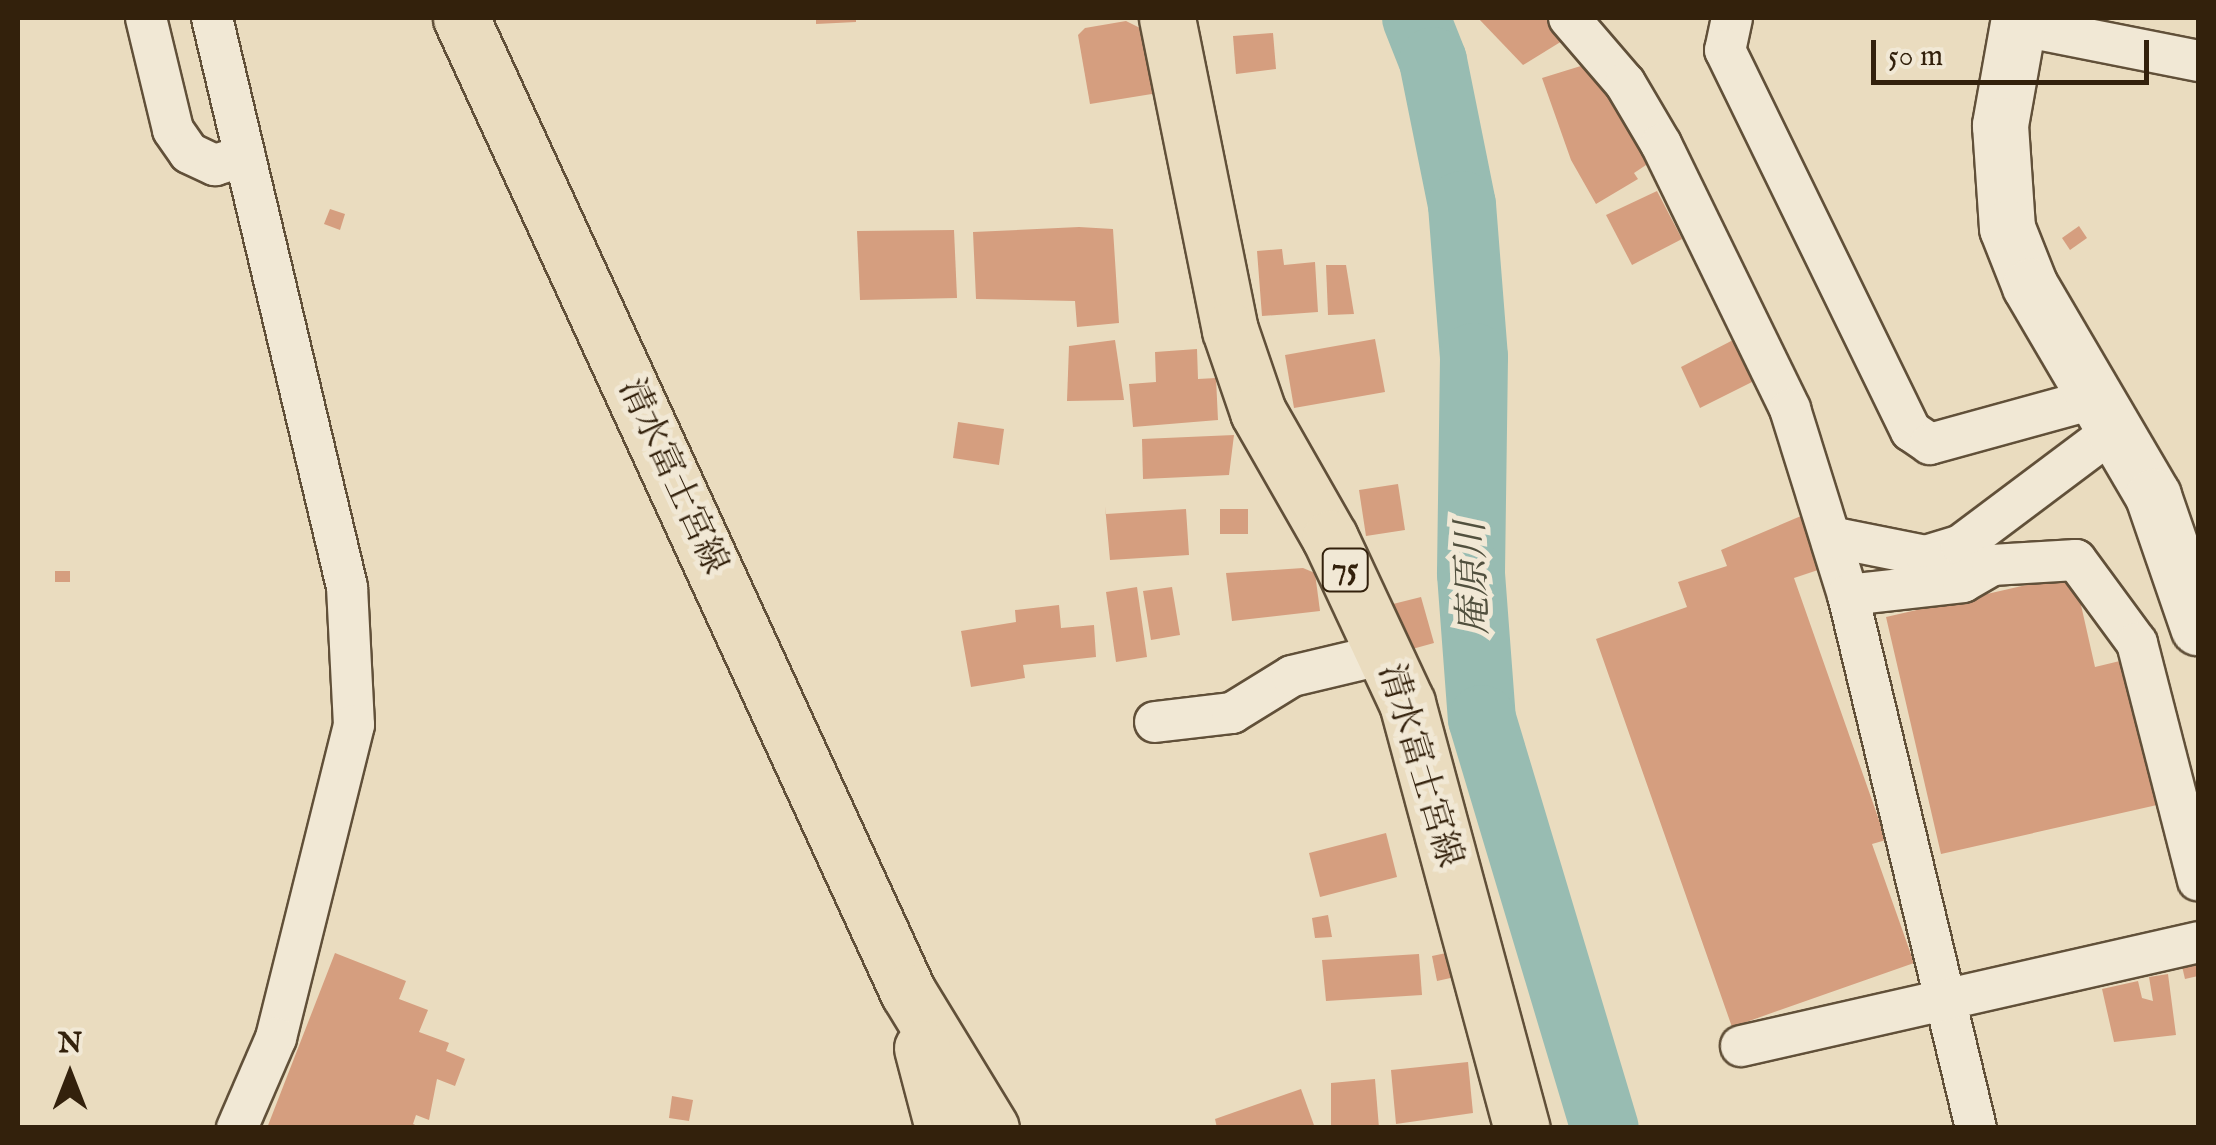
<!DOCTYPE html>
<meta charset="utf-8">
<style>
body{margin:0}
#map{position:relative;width:2216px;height:1145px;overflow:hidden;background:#eadcbf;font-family:"IM FELL English","Noto Serif JP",serif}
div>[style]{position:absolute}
.river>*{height:68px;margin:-34px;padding:0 34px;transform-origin:34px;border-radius:34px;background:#98bcb2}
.building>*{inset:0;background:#d59e7f}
.roads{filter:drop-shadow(2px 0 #615039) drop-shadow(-2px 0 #615039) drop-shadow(0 2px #615039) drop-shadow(0 -2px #615039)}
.street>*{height:40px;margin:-20px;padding:0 20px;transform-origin:20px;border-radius:20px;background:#f1e8d5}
.secondary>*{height:55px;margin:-27.5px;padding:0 27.5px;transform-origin:27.5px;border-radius:27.5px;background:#f1e8d5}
.primary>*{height:55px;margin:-27.5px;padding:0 27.5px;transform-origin:27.5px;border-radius:27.5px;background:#eadcbf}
span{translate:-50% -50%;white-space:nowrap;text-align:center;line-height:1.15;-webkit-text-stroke:10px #f1e8d5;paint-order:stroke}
.shield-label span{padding:2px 8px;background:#f1e8d5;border:2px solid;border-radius:8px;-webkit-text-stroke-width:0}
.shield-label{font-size:32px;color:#33210c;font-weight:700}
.street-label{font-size:35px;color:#33210c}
.water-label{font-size:38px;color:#51503e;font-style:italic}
.frame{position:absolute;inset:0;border:20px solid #33210c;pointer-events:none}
.north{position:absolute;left:20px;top:1025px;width:100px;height:100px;-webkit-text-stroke:8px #f1e8d5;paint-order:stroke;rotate:0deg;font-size:28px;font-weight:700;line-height:40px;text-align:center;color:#33210c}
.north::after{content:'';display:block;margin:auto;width:35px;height:45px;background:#33210c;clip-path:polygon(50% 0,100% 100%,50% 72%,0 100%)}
.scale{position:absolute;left:1871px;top:40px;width:278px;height:45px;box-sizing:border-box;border:5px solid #33210c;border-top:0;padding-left:12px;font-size:30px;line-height:35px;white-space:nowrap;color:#33210c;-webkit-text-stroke:8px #f1e8d5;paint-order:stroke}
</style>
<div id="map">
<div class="river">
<div style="left:1416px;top:18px;width:46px;rotate:68.4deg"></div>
<div style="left:1433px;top:61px;width:147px;rotate:78.6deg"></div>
<div style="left:1462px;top:205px;width:152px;rotate:85.5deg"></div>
<div style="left:1474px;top:357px;width:217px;rotate:90.8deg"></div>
<div style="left:1471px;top:574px;width:145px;rotate:85.7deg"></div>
<div style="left:1482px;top:719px;width:427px;rotate:73.3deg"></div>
</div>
<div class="building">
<div style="clip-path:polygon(816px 18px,856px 18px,856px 22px,816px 24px)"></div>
<div style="clip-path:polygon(1478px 18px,1548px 18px,1567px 38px,1523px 65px)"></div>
<div style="clip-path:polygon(1126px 21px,1146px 31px,1158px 93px,1090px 104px,1078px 35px,1085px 28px)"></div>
<div style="clip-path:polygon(1273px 33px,1276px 69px,1236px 74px,1233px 36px)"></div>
<div style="clip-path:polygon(1584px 65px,1603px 77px,1652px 161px,1634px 173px,1638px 179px,1596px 204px,1571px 160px,1542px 78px)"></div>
<div style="clip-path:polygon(1657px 191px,1682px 239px,1632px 265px,1606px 215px)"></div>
<div style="clip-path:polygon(330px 209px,345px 214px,340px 230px,324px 224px)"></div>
<div style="clip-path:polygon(2079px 226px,2087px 238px,2070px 250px,2062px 238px)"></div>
<div style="clip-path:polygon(1079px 227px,1113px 229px,1119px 323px,1077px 327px,1075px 301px,976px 299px,973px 232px)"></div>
<div style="clip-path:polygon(954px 230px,957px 298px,860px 300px,857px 231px)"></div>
<div style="clip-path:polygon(1282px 249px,1284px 265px,1315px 262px,1318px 312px,1262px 316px,1257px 251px)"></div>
<div style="clip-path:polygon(1326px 265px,1346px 265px,1354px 314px,1328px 315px)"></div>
<div style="clip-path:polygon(1375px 339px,1385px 392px,1294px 408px,1285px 355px)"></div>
<div style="clip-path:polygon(1735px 339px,1754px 381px,1700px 408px,1681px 367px)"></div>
<div style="clip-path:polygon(1115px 340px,1124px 400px,1067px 401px,1069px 346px)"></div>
<div style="clip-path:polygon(1197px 349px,1198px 379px,1216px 378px,1218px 420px,1133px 427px,1129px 384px,1156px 382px,1155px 352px)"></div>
<div style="clip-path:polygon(958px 422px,1004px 429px,999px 465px,953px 458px)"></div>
<div style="clip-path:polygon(1234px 435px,1229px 475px,1143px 479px,1142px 439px)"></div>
<div style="clip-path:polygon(1398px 484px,1405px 530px,1366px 536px,1359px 490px)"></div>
<div style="clip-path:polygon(1105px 506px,1106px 514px,1186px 509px,1189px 555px,1110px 560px)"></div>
<div style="clip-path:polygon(1220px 509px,1248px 509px,1248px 534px,1220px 534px)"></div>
<div style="clip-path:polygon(1801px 516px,1821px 569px,1794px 578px,1886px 840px,1872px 844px,1914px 963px,1732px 1027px,1596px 639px,1687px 607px,1678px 582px,1727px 566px,1721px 550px)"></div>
<div style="clip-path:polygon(1303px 568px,1315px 573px,1320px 611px,1232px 621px,1226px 573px)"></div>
<div style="clip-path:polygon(55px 571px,70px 571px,70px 582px,55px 582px)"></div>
<div style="clip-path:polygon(2074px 574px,2095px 667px,2124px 660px,2157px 805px,1941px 854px,1886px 617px)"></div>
<div style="clip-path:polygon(1137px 587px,1147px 657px,1116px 662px,1106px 592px)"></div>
<div style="clip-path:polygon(1172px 587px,1180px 635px,1151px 640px,1143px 591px)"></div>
<div style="clip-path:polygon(1421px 597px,1434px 643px,1405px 651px,1393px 604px)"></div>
<div style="clip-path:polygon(1059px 605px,1061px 628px,1094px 625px,1096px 657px,1023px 665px,1025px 678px,971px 687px,961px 631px,1016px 622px,1015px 610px)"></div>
<div style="clip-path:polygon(1386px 833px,1397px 877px,1320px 897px,1309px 853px)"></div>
<div style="clip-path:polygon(1328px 915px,1332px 937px,1315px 938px,1312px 918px)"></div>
<div style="clip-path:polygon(1451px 952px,1455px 977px,1437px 981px,1432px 956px)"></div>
<div style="clip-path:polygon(335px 953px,406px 981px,399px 999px,428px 1010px,419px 1032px,449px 1043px,446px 1051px,465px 1059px,455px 1086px,437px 1079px,429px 1120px,416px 1115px,413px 1124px,422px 1128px,267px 1128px)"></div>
<div style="clip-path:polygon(1419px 954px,1422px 995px,1326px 1001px,1322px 960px)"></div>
<div style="clip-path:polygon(2198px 959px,2198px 976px,2185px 979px,2181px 962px)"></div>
<div style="clip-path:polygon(2168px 974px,2176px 1035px,2114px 1042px,2102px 989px,2138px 981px,2142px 998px,2153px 1001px,2149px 977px)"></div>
<div style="clip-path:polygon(1468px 1062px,1473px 1113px,1396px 1124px,1391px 1070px)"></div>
<div style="clip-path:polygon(1375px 1079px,1379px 1128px,1331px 1128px,1331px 1083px)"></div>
<div style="clip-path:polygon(1301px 1089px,1315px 1128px,1217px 1128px,1215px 1119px)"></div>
<div style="clip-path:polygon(672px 1096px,693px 1100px,689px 1121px,669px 1118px)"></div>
</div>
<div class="roads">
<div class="street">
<div style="left:146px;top:18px;width:115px;rotate:76.4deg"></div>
<div style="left:173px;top:130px;width:28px;rotate:55deg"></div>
<div style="left:189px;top:153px;width:29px;rotate:25deg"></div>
<div style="left:215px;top:165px;width:31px;rotate:-17deg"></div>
<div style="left:212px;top:18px;width:585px;rotate:76.65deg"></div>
<div style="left:347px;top:587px;width:138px;rotate:87.1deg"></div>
<div style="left:354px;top:725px;width:323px;rotate:104deg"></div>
<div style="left:276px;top:1038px;width:98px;rotate:113.4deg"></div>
<div style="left:1569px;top:18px;width:86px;rotate:49.3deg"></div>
<div style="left:1625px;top:83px;width:71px;rotate:59.5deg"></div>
<div style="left:1661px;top:144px;width:295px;rotate:64deg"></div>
<div style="left:1790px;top:409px;width:195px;rotate:72.7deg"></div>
<div style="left:1848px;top:595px;width:548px;rotate:76.5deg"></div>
<div style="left:1732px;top:18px;width:33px;rotate:102deg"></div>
<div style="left:1725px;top:50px;width:424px;rotate:64deg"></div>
<div style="left:1911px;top:431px;width:23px;rotate:34deg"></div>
<div style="left:1930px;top:444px;width:173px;rotate:-15.4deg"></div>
<div style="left:2017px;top:25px;width:185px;rotate:11.2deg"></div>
<div style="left:1831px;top:537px;width:97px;rotate:11.3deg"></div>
<div style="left:1926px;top:556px;width:37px;rotate:-17deg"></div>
<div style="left:1961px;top:545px;width:195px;rotate:-36.9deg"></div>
<div style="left:1848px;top:595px;width:116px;rotate:-6.4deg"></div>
<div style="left:1963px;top:582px;width:34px;rotate:-30deg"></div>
<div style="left:1992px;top:565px;width:84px;rotate:-3.4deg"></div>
<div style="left:2076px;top:560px;width:103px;rotate:53.7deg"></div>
<div style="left:2137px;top:643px;width:245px;rotate:75.6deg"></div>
<div style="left:1155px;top:722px;width:78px;rotate:-6.7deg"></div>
<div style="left:1232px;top:713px;width:70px;rotate:-31.7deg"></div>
<div style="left:1292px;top:676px;width:95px;rotate:-13.4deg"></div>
<div style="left:1741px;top:1046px;width:469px;rotate:-12.8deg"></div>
</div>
<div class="secondary">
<div style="left:2019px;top:18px;width:109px;rotate:100.1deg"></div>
<div style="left:2000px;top:125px;width:103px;rotate:86.1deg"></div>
<div style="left:2007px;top:228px;width:62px;rotate:68.4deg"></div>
<div style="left:2030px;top:286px;width:243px;rotate:59.6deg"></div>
<div style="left:2153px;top:496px;width:139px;rotate:71deg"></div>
</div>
<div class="primary">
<div style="left:461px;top:18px;width:1072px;rotate:65.35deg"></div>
<div style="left:908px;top:992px;width:159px;rotate:58.6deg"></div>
<div style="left:1167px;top:18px;width:318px;rotate:78.6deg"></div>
<div style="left:1230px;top:330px;width:87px;rotate:71.1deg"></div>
<div style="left:1258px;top:412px;width:145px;rotate:60.3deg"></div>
<div style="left:1330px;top:538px;width:182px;rotate:65deg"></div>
<div style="left:1407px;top:703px;width:440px;rotate:74.9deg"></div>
<div style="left:922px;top:1048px;width:83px;rotate:75.3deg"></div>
</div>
</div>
<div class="shield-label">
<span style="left:1345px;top:570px">75</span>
</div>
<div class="street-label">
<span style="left:672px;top:477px;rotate:65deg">清水富士宮線</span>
<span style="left:1419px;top:766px;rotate:73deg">清水富士宮線</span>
</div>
<div class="water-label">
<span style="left:1475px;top:578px;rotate:-92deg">庵原川</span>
</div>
<div class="frame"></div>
<div class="north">N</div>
<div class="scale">50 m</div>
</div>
